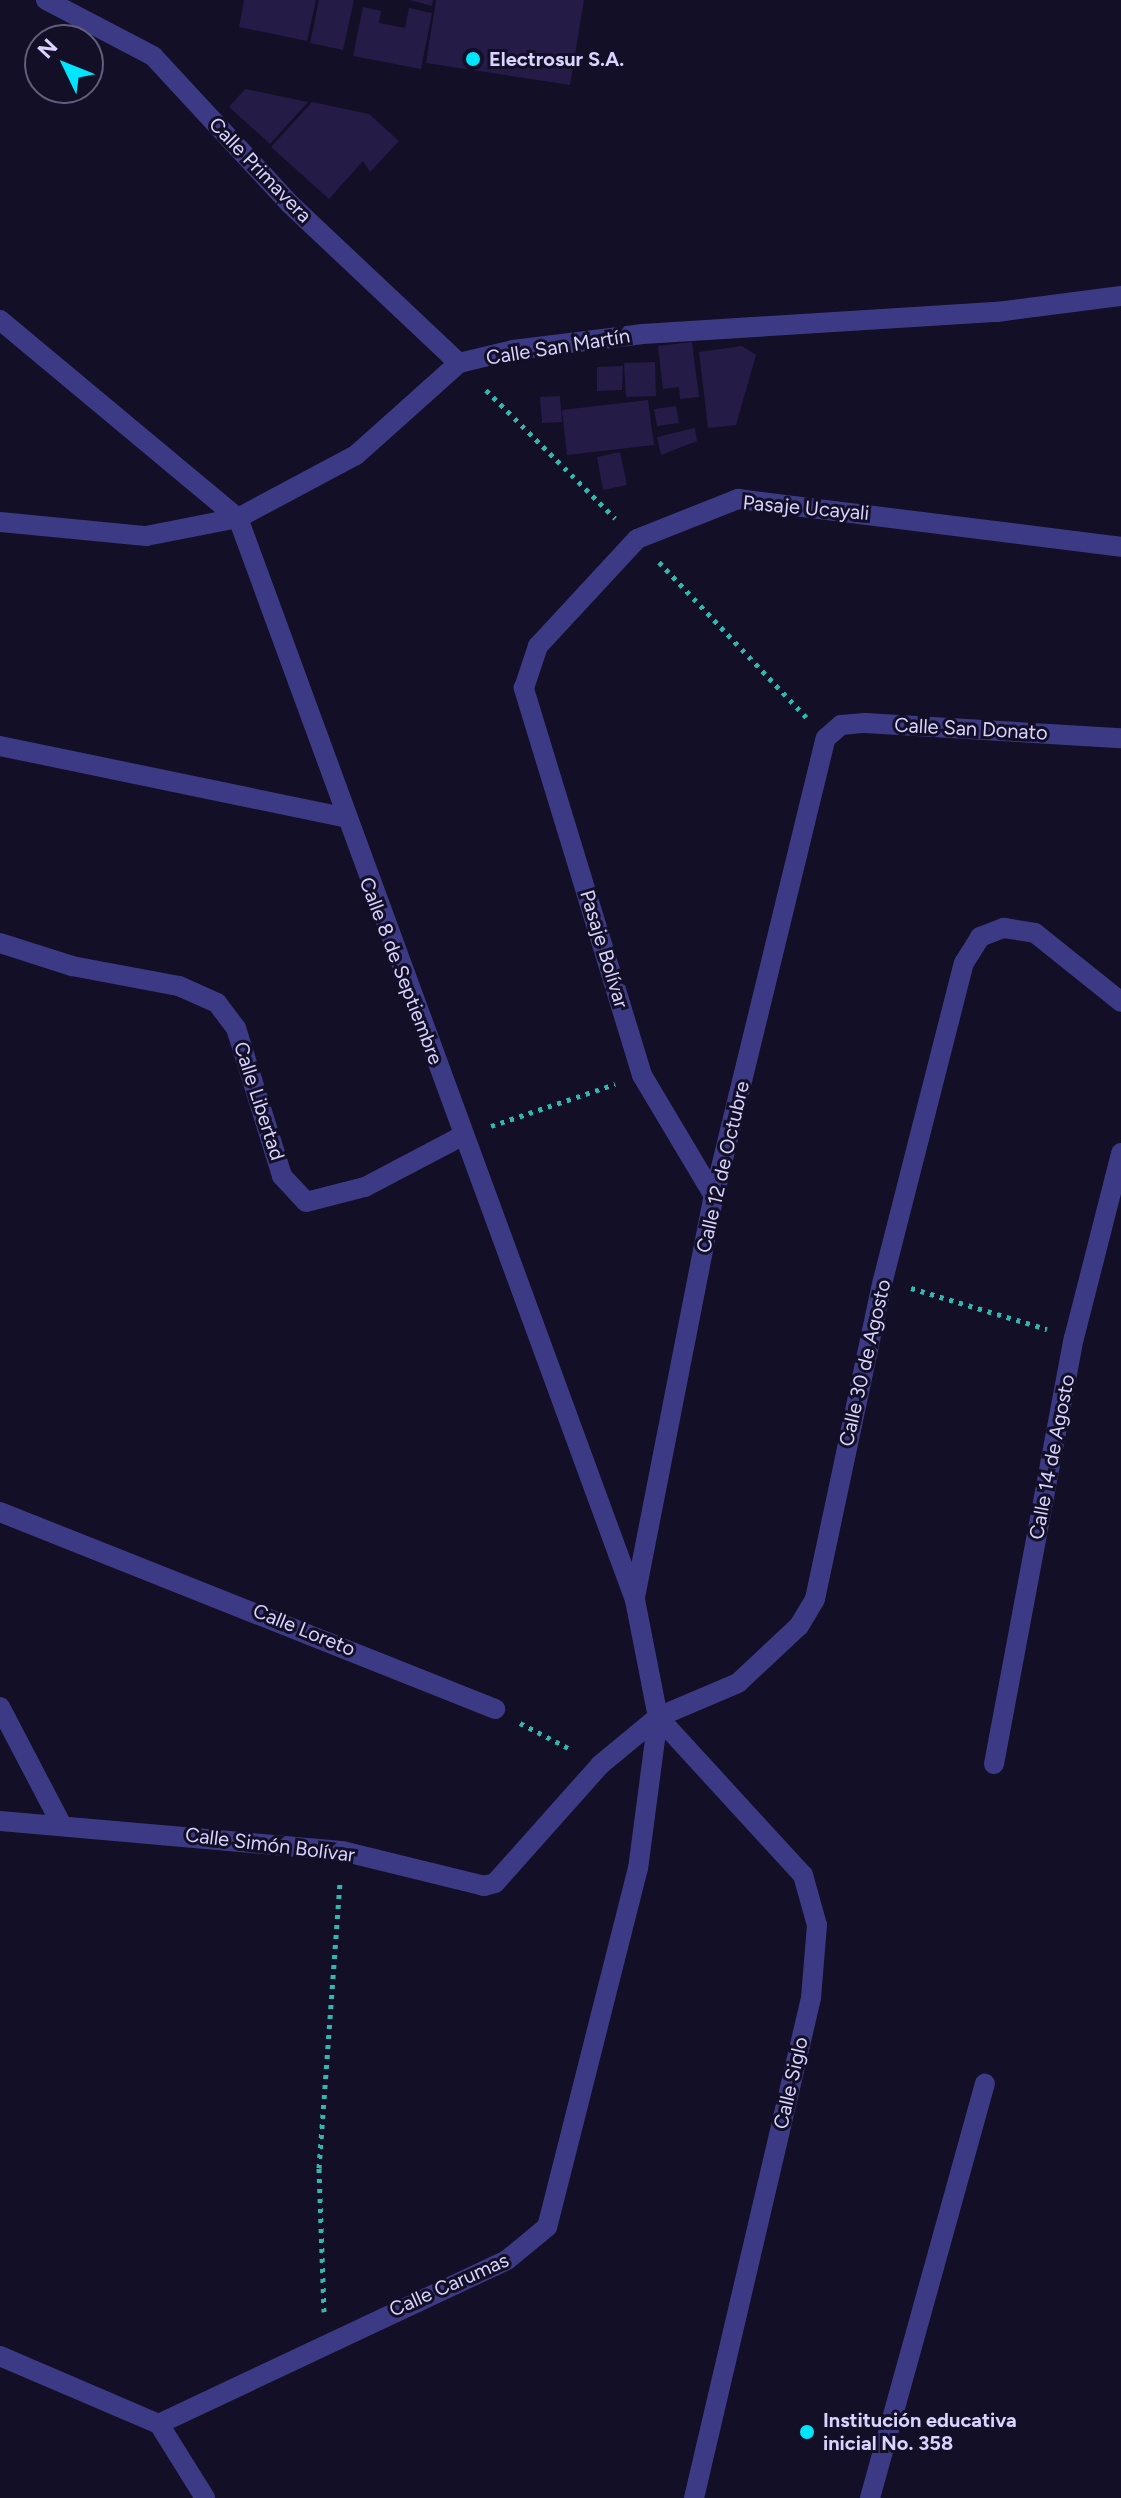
<!DOCTYPE html>
<meta charset="utf-8">
<style>
body{margin:0}
#map{position:relative;width:1121px;height:2498px;overflow:hidden;background:#130f26;font-family:Figtree,sans-serif}
div>[style]{position:absolute}
.building>*{inset:0;background:#241b47}
.path>*{height:5px;margin-top:-2.5px;transform-origin:0;background:repeating-linear-gradient(90deg,#2fb8b0 0 4px,transparent 0 10px)}
.minor>*{height:20px;margin:-10px;padding:0 10px;transform-origin:10px;border-radius:10px;background:#3d3a85}
.dots>*{width:22px;height:22px;translate:-50% -50%;box-sizing:border-box;border:4px solid #130f26;border-radius:50%}
span{translate:-50% -50%;white-space:nowrap;text-align:center;line-height:1.15;-webkit-text-stroke:6px #130f26;paint-order:stroke}
.poi-label{font-size:20px;color:#d9d4ff;font-weight:700}
.left{translate:0 -50%;text-align:left}
.street-label{font-size:20px;color:#d9d4ff}
.north{position:absolute;left:24px;top:24px;width:80px;height:80px;box-sizing:border-box;background:#130f26;border:2px solid #625e7d;border-radius:50%;rotate:313deg;font-size:22px;font-weight:700;line-height:32px;text-align:center;color:#d9d4ff}
.north::after{content:'';display:block;margin:auto;width:28px;height:36px;background:#00e5ff;clip-path:polygon(50% 0,100% 100%,50% 72%,0 100%)}
</style>
<div id="map">
<div class="building">
<div style="clip-path:polygon(244px 0,316px 0,307px 41px,239px 27px)"></div>
<div style="clip-path:polygon(319px 0,354px 0,343px 50px,310px 43px)"></div>
<div style="clip-path:polygon(409px 0,433px 0,432px 6px)"></div>
<div style="clip-path:polygon(436px 0,584px 0,570px 85px,426px 63px)"></div>
<div style="clip-path:polygon(363px 7px,381px 11px,379px 23px,405px 28px,409px 8px,432px 13px,421px 69px,353px 56px)"></div>
<div style="clip-path:polygon(245px 89px,308px 102px,270px 144px,229px 107px)"></div>
<div style="clip-path:polygon(312px 102px,369px 114px,399px 141px,370px 172px,363px 161px,329px 199px,271px 147px)"></div>
<div style="clip-path:polygon(692px 342px,699px 397px,680px 399px,679px 387px,663px 389px,658px 346px)"></div>
<div style="clip-path:polygon(742px 346px,756px 355px,736px 425px,708px 428px,699px 352px)"></div>
<div style="clip-path:polygon(655px 362px,656px 396px,626px 397px,624px 363px)"></div>
<div style="clip-path:polygon(623px 366px,622px 390px,597px 391px,597px 367px)"></div>
<div style="clip-path:polygon(560px 396px,562px 422px,542px 423px,540px 397px)"></div>
<div style="clip-path:polygon(648px 400px,654px 445px,567px 455px,562px 410px)"></div>
<div style="clip-path:polygon(676px 406px,679px 423px,657px 426px,654px 409px)"></div>
<div style="clip-path:polygon(695px 428px,697px 441px,661px 455px,657px 437px)"></div>
<div style="clip-path:polygon(620px 452px,627px 485px,603px 490px,597px 457px)"></div>
</div>
<div class="path">
<div style="left:486px;top:390px;width:182px;rotate:44.8deg"></div>
<div style="left:659px;top:562px;width:214px;rotate:46.5deg"></div>
<div style="left:491px;top:1126px;width:131px;rotate:-18.7deg"></div>
<div style="left:911px;top:1288px;width:142px;rotate:16.8deg"></div>
<div style="left:520px;top:1723px;width:59px;rotate:27.4deg"></div>
<div style="left:324px;top:2312px;width:144px;rotate:-92deg"></div>
<div style="left:319px;top:2168px;width:286px;rotate:-85.8deg"></div>
</div>
<div class="minor">
<div style="left:46px;top:0;width:121px;rotate:27.6deg"></div>
<div style="left:153px;top:56px;width:202px;rotate:47.2deg"></div>
<div style="left:290px;top:204px;width:232px;rotate:43.3deg"></div>
<div style="left:0;top:320px;width:310px;rotate:39.8deg"></div>
<div style="left:238px;top:518px;width:1153px;rotate:69.85deg"></div>
<div style="left:635px;top:1600px;width:119px;rotate:78.9deg"></div>
<div style="left:658px;top:1717px;width:152px;rotate:97.5deg"></div>
<div style="left:638px;top:1868px;width:370px;rotate:104.2deg"></div>
<div style="left:547px;top:2227px;width:52px;rotate:140.5deg"></div>
<div style="left:507px;top:2260px;width:385px;rotate:154.8deg"></div>
<div style="left:0;top:522px;width:147px;rotate:5.5deg"></div>
<div style="left:146px;top:536px;width:94px;rotate:-11.1deg"></div>
<div style="left:238px;top:518px;width:134px;rotate:-28.1deg"></div>
<div style="left:356px;top:455px;width:138px;rotate:-41.8deg"></div>
<div style="left:459px;top:363px;width:56px;rotate:-13.5deg"></div>
<div style="left:513px;top:350px;width:131px;rotate:-7deg"></div>
<div style="left:643px;top:334px;width:355px;rotate:-3.6deg"></div>
<div style="left:997px;top:312px;width:125px;rotate:-7.4deg"></div>
<div style="left:0;top:746px;width:349px;rotate:11.7deg"></div>
<div style="left:0;top:943px;width:76px;rotate:17.7deg"></div>
<div style="left:72px;top:966px;width:109px;rotate:10.6deg"></div>
<div style="left:179px;top:986px;width:42px;rotate:24.1deg"></div>
<div style="left:217px;top:1003px;width:31px;rotate:53deg"></div>
<div style="left:236px;top:1028px;width:155px;rotate:72.7deg"></div>
<div style="left:282px;top:1176px;width:35px;rotate:47deg"></div>
<div style="left:306px;top:1202px;width:61px;rotate:-14.3deg"></div>
<div style="left:365px;top:1187px;width:112px;rotate:-27.7deg"></div>
<div style="left:714px;top:1196px;width:141px;rotate:-120.8deg"></div>
<div style="left:642px;top:1075px;width:405px;rotate:-107deg"></div>
<div style="left:524px;top:688px;width:44px;rotate:-71.6deg"></div>
<div style="left:538px;top:646px;width:146px;rotate:-47.2deg"></div>
<div style="left:637px;top:539px;width:109px;rotate:-21.6deg"></div>
<div style="left:738px;top:499px;width:386px;rotate:7.1deg"></div>
<div style="left:0;top:1512px;width:533px;rotate:21.7deg"></div>
<div style="left:635px;top:1597px;width:409px;rotate:-78.9deg"></div>
<div style="left:714px;top:1196px;width:471px;rotate:-76.3deg"></div>
<div style="left:826px;top:738px;width:20px;rotate:-41deg"></div>
<div style="left:841px;top:725px;width:24px;rotate:-5deg"></div>
<div style="left:865px;top:723px;width:256px;rotate:3.4deg"></div>
<div style="left:0;top:1707px;width:130px;rotate:62.4deg"></div>
<div style="left:658px;top:1717px;width:214px;rotate:47.5deg"></div>
<div style="left:803px;top:1875px;width:52px;rotate:74.4deg"></div>
<div style="left:817px;top:1925px;width:73px;rotate:94.7deg"></div>
<div style="left:811px;top:1998px;width:514px;rotate:103.17deg"></div>
<div style="left:994px;top:1764px;width:433px;rotate:-79.4deg"></div>
<div style="left:1074px;top:1338px;width:191px;rotate:-75.7deg"></div>
<div style="left:0;top:1821px;width:343px;rotate:5deg"></div>
<div style="left:342px;top:1851px;width:146px;rotate:13.8deg"></div>
<div style="left:484px;top:1886px;width:11px;rotate:-15deg"></div>
<div style="left:495px;top:1883px;width:158px;rotate:-48.3deg"></div>
<div style="left:600px;top:1765px;width:75px;rotate:-39.6deg"></div>
<div style="left:658px;top:1717px;width:87px;rotate:-23deg"></div>
<div style="left:738px;top:1683px;width:83px;rotate:-43.1deg"></div>
<div style="left:799px;top:1626px;width:31px;rotate:-59deg"></div>
<div style="left:815px;top:1599px;width:326px;rotate:-78deg"></div>
<div style="left:883px;top:1280px;width:327px;rotate:-75.7deg"></div>
<div style="left:964px;top:963px;width:31px;rotate:-58deg"></div>
<div style="left:980px;top:937px;width:26px;rotate:-21deg"></div>
<div style="left:1004px;top:928px;width:31px;rotate:9deg"></div>
<div style="left:1035px;top:933px;width:110px;rotate:38.7deg"></div>
<div style="left:0;top:2356px;width:173px;rotate:23.2deg"></div>
<div style="left:159px;top:2424px;width:87px;rotate:58.1deg"></div>
<div style="left:870px;top:2498px;width:430px;rotate:-74.5deg"></div>
</div>
<div class="dots">
<div style="left:473px;top:59px;background:#00e5ff"></div>
<div style="left:807px;top:2432px;background:#00e5ff"></div>
</div>
<div class="poi-label">
<span class="left" style="left:489px;top:59px">Electrosur S.A.</span>
<span class="left" style="left:823px;top:2432px">Institución educativa<br>inicial No. 358</span>
</div>
<div class="street-label">
<span style="left:260px;top:170px;rotate:46deg">Calle Primavera</span>
<span style="left:558px;top:347px;rotate:-9deg">Calle San Martín</span>
<span style="left:806px;top:508px;rotate:5deg">Pasaje Ucayali</span>
<span style="left:971px;top:729px;rotate:3deg">Calle San Donato</span>
<span style="left:604px;top:949px;rotate:73deg">Pasaje Bolívar</span>
<span style="left:401px;top:971px;rotate:69deg">Calle 8 de Septiembre</span>
<span style="left:259px;top:1101px;rotate:72deg">Calle Libertad</span>
<span style="left:723px;top:1167px;rotate:-77deg">Calle 12 de Octubre</span>
<span style="left:865px;top:1363px;rotate:-77deg">Calle 30 de Agosto</span>
<span style="left:1052px;top:1457px;rotate:-79deg">Calle 14 de Agosto</span>
<span style="left:304px;top:1630px;rotate:22deg">Calle Loreto</span>
<span style="left:270px;top:1845px;rotate:7deg">Calle Simón Bolívar</span>
<span style="left:791px;top:2083px;rotate:-77deg">Calle Siglo</span>
<span style="left:449px;top:2285px;rotate:-24deg">Calle Carumas</span>
</div>
<div class="north">N</div>
</div>
